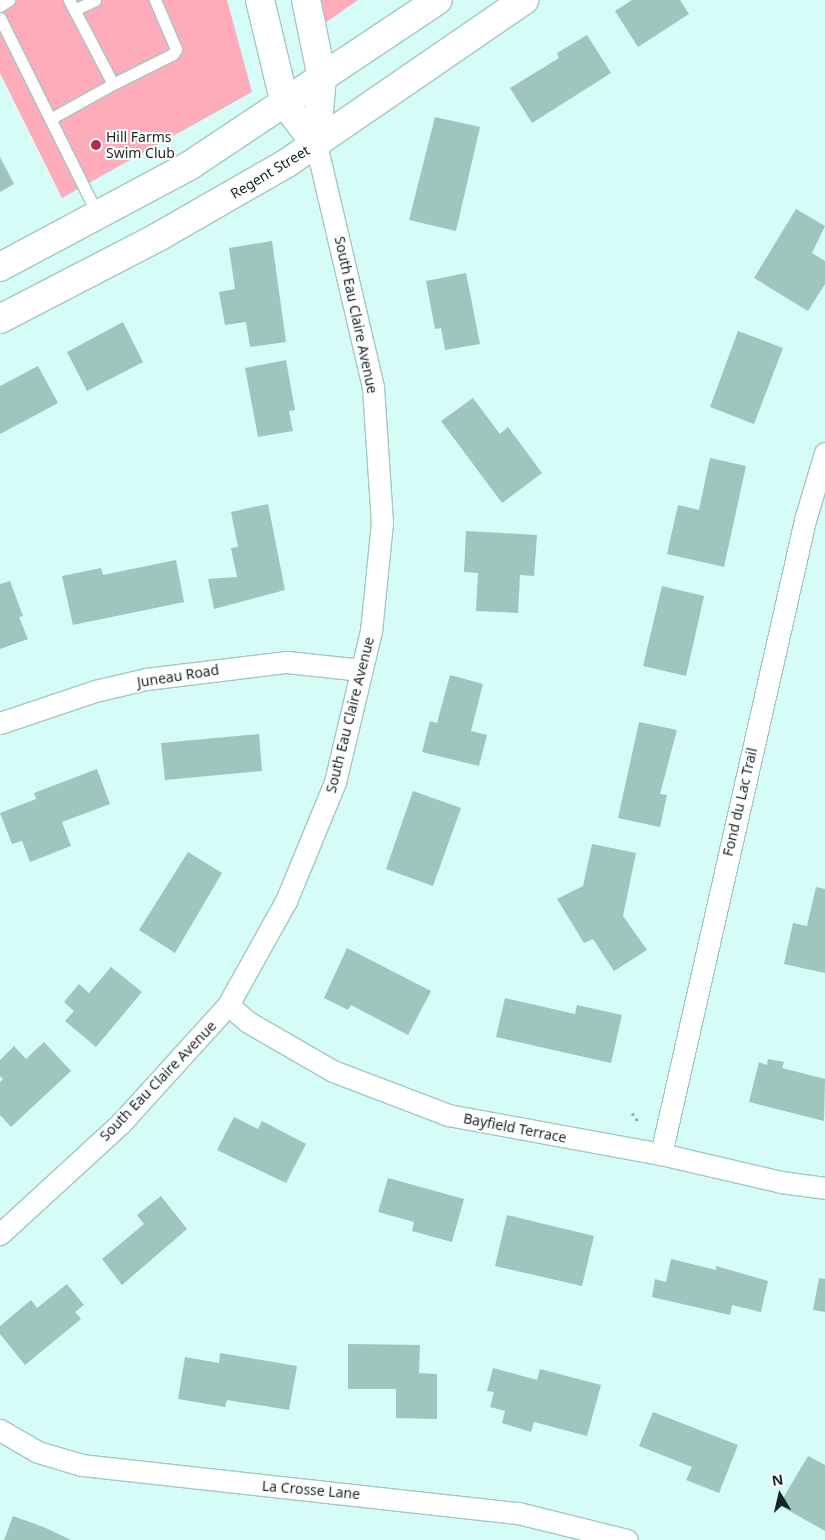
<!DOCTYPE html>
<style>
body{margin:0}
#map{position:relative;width:825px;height:1540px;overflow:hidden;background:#d5fcf7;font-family:"Noto Sans",sans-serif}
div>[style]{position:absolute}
.green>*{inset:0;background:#feacb9}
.building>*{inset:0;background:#9fc5bf}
.path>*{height:3px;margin-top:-1.5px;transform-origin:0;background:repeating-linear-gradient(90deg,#8aa8a4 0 2.5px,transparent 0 6.5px)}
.roads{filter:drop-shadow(1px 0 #a2c8c2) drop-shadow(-1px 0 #a2c8c2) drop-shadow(0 1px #a2c8c2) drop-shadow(0 -1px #a2c8c2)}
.service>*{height:11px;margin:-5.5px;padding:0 5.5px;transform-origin:5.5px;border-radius:5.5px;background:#fff}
.minor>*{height:21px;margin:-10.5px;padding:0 10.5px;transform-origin:10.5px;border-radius:10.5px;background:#fff}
.tertiary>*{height:28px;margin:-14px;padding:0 14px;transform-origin:14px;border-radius:14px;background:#fff}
.dots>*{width:14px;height:14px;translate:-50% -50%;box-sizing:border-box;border:2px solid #fff;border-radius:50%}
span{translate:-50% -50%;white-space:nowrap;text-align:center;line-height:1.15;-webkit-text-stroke:4px #fff;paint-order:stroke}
.poi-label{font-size:14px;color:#172624}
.left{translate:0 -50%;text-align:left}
.street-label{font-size:14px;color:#172624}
.north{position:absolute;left:755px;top:1470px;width:50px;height:50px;-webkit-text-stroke:4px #fff;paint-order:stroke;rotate:351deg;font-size:14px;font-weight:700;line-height:20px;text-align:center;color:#172624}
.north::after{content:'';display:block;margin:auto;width:18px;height:22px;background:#172624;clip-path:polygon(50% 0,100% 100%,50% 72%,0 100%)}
</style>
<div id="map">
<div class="green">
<div style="clip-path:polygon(0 0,227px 0,252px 92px,62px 198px,0 73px)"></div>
<div style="clip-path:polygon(319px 0,358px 0,325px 23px)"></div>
</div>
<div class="building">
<div style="clip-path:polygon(632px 0,680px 0,689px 14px,638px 47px,615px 11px)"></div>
<div style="clip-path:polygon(587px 35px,611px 73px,532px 123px,510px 88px,559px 58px,557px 53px)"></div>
<div style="clip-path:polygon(435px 117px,480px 127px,456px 231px,409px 220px)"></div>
<div style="clip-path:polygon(0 157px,14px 184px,0 192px)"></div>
<div style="clip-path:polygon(796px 209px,825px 226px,812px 253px,825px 261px,825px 284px,808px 311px,754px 278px)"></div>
<div style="clip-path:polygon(272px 241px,286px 342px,250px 347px,246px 322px,225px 325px,219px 292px,235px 289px,229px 248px)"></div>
<div style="clip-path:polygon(466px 273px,480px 344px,445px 350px,441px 328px,435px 329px,426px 281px)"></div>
<div style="clip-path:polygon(123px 322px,143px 362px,87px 391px,67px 352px)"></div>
<div style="clip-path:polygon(738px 331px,783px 348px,754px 424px,710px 407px)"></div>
<div style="clip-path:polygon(286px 360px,295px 410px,289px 411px,293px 431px,258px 437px,245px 368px)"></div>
<div style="clip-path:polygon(38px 366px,58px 403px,0 434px,0 386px)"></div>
<div style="clip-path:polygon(473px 398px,500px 434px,508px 427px,542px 473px,502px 503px,441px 421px)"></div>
<div style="clip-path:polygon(710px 458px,746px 466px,724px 567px,667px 554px,678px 505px,699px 510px)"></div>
<div style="clip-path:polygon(268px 504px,285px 590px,214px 609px,208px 579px,237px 577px,231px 548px,238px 547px,231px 512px)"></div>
<div style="clip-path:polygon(466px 531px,537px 535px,534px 576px,520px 575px,518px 613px,476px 611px,478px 573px,464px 572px)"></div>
<div style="clip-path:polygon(176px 560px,184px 602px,73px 625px,62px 576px,101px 568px,103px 575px)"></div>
<div style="clip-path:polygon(10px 581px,23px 616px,19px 617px,28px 639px,0 649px,0 584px)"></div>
<div style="clip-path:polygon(662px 586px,704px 596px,686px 676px,643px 666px)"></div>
<div style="clip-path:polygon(450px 675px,483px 684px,471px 731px,487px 735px,479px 766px,422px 752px,430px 721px,437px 723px)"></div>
<div style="clip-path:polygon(639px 722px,677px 730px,660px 794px,667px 795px,660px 827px,618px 818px)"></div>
<div style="clip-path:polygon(259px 734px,262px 771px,165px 780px,161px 743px)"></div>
<div style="clip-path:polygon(97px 769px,110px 804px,62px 822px,71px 846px,30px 862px,22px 841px,12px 844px,0 813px,36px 799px,34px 793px)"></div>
<div style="clip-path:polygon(413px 791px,461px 808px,433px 886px,386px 869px)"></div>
<div style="clip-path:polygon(592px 844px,636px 853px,623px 916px,647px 950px,614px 971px,593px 939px,584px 943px,557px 899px,583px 886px)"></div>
<div style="clip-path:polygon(188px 852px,222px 873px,175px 953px,139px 930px)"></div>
<div style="clip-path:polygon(816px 887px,825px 889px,825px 973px,784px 964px,793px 923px,807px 926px)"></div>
<div style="clip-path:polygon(347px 948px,431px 991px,408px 1035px,351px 1005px,348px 1010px,324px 998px)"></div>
<div style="clip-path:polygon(111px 967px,142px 992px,96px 1047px,65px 1021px,74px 1011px,64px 1002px,79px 984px,89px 993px)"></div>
<div style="clip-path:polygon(505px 998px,575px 1014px,577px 1005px,622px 1015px,611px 1063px,496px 1037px)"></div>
<div style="clip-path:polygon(44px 1042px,71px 1071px,11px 1127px,0 1115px,0 1082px,3px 1079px,0 1076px,0 1060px,14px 1046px,26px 1059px)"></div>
<div style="clip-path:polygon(768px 1059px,784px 1062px,782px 1068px,825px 1079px,824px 1121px,749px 1102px,759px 1062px,767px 1065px)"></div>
<div style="clip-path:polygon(234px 1117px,258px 1129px,262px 1121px,306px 1144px,286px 1183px,217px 1150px)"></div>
<div style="clip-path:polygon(388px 1178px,464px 1199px,452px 1242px,412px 1231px,414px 1222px,378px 1212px)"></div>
<div style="clip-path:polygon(161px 1196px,187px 1229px,122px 1285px,102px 1259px,144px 1224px,137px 1215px)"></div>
<div style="clip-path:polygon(507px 1215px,594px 1236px,582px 1286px,495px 1266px)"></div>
<div style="clip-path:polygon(671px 1259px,716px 1270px,716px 1266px,768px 1281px,761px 1312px,732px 1305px,730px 1315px,652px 1297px,655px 1279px,666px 1282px)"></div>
<div style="clip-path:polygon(819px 1278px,825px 1279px,825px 1312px,813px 1310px)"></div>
<div style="clip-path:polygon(67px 1284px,84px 1305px,75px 1312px,81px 1319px,25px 1365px,0 1334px,0 1326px,31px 1300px,37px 1308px)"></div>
<div style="clip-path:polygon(348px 1344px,420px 1345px,419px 1373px,437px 1374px,437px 1419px,396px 1418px,396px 1389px,348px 1389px)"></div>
<div style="clip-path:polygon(220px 1353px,297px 1366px,289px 1410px,227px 1400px,225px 1407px,178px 1399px,185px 1357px,219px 1363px)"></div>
<div style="clip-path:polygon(493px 1368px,537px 1380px,540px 1369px,601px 1385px,587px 1436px,534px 1422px,531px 1432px,502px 1423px,505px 1411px,490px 1407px,494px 1392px,487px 1391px)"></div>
<div style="clip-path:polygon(653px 1412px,738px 1445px,719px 1493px,686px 1480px,692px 1467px,639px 1446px)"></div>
<div style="clip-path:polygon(808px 1456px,825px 1465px,825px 1531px,779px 1505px)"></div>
<div style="clip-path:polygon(13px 1516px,46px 1528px,71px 1540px,4px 1540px)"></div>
</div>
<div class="path">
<div style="left:632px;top:1113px;width:12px;rotate:55deg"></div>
</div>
<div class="roads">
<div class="service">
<div style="left:0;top:6px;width:11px;rotate:-34deg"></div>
<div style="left:74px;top:10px;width:23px;rotate:-25deg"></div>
<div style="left:0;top:18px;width:220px;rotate:63.6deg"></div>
<div style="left:113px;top:84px;width:67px;rotate:-26.6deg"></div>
<div style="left:173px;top:54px;width:6px;rotate:-59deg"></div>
<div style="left:176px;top:49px;width:53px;rotate:-113.2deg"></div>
<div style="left:50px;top:119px;width:72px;rotate:-29.1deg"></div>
<div style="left:113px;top:84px;width:95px;rotate:-117.6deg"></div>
</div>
<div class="minor">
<div style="left:0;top:723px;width:100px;rotate:-18.6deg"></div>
<div style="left:95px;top:691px;width:52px;rotate:-13.2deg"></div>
<div style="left:146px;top:679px;width:142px;rotate:-6.9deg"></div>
<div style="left:287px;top:662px;width:75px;rotate:6.1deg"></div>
<div style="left:228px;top:1005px;width:26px;rotate:40deg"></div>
<div style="left:248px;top:1022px;width:98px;rotate:30deg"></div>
<div style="left:333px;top:1071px;width:123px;rotate:20.9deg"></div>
<div style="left:448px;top:1115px;width:217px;rotate:10.4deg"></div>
<div style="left:661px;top:1154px;width:123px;rotate:13.1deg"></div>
<div style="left:781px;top:1182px;width:44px;rotate:7.8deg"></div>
<div style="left:661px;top:1154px;width:650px;rotate:-77.2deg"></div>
<div style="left:805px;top:520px;width:70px;rotate:-73.4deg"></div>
<div style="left:0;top:1234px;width:164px;rotate:-42.5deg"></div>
<div style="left:121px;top:1123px;width:159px;rotate:-47.8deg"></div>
<div style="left:228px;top:1005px;width:119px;rotate:-60.9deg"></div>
<div style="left:286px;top:901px;width:129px;rotate:-67.6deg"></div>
<div style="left:335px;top:782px;width:155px;rotate:-76.6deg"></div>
<div style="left:371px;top:631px;width:109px;rotate:-84.2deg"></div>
<div style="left:382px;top:523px;width:136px;rotate:-93.8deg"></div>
<div style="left:373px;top:387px;width:250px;rotate:-103.2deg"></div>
<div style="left:0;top:1430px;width:44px;rotate:30.1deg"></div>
<div style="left:38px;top:1452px;width:46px;rotate:16.5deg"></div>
<div style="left:82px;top:1465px;width:439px;rotate:6.3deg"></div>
<div style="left:518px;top:1513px;width:112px;rotate:13.9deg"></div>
</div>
<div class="tertiary">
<div style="left:260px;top:0;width:107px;rotate:76.5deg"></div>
<div style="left:285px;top:104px;width:51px;rotate:52.2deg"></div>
<div style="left:306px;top:0;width:79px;rotate:78.3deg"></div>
<div style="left:322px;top:77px;width:67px;rotate:95.1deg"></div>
<div style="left:0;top:267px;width:214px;rotate:-28.1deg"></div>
<div style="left:189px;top:166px;width:299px;rotate:-33.7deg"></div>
<div style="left:0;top:319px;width:178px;rotate:-27.4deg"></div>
<div style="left:158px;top:237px;width:149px;rotate:-29.8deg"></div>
<div style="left:287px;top:163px;width:288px;rotate:-34.5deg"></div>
</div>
</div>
<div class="dots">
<div style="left:96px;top:145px;background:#b72753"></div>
</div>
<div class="poi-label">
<span class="left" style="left:106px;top:145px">Hill Farms<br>Swim Club</span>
</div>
<div class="street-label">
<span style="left:270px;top:172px;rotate:-31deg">Regent Street</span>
<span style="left:356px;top:315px;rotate:78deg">South Eau Claire Avenue</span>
<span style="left:178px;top:676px;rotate:-9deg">Juneau Road</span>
<span style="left:350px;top:715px;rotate:-76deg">South Eau Claire Avenue</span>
<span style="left:740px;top:802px;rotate:-77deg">Fond du Lac Trail</span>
<span style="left:158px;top:1081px;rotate:-46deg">South Eau Claire Avenue</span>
<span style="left:515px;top:1128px;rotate:11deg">Bayfield Terrace</span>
<span style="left:311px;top:1490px;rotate:5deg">La Crosse Lane</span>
</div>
<div class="north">N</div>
</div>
